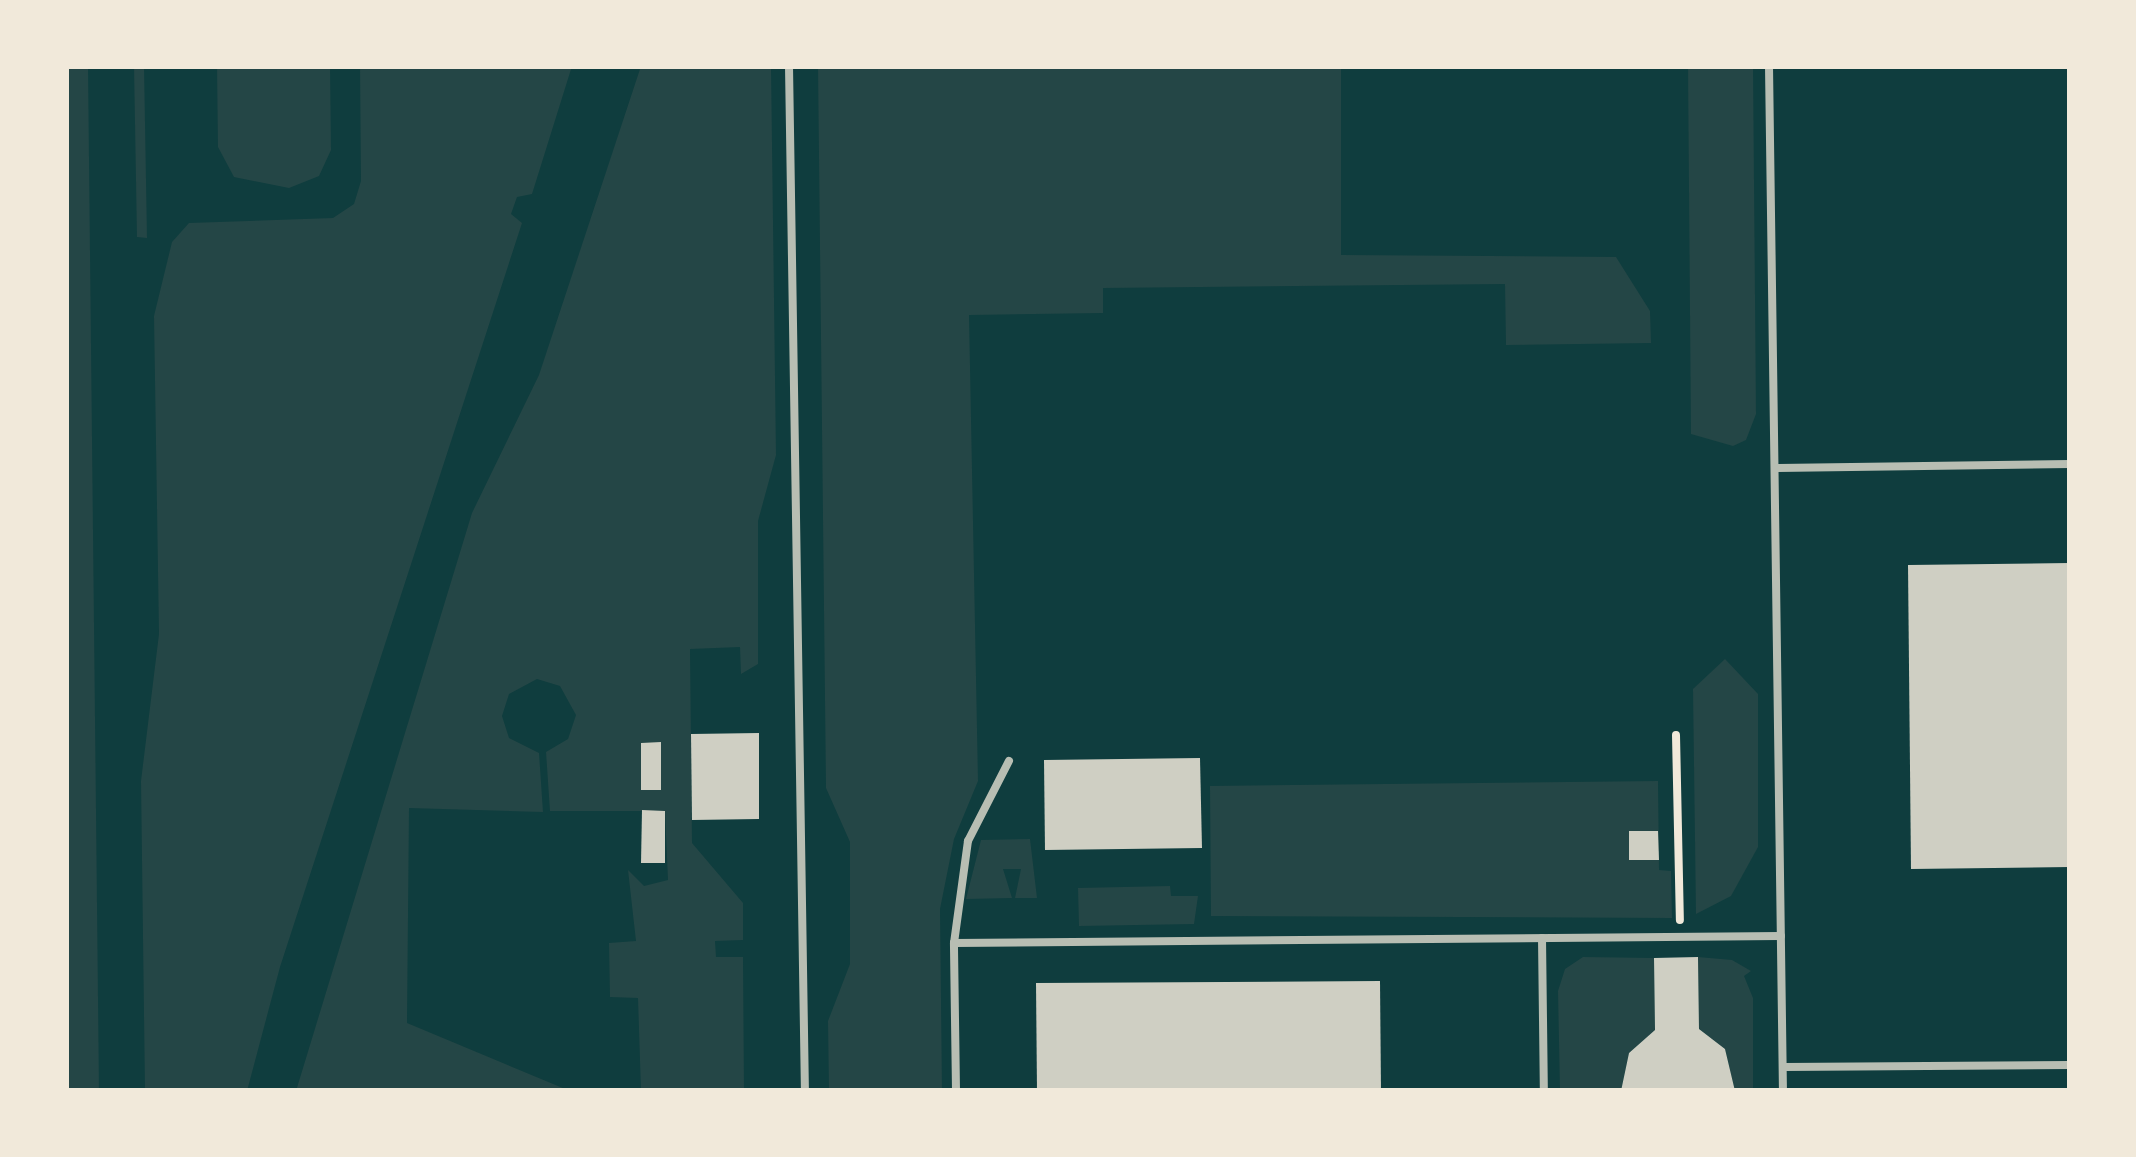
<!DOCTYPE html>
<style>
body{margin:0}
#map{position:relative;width:2136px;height:1157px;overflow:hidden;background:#0f3d3e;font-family:"Fira Sans",sans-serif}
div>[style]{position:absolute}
.green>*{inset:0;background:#244646}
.building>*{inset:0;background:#cfcfc3}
.path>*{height:8px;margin:-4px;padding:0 4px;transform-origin:4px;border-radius:4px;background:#f1e9da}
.service>*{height:8px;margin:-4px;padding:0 4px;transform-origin:4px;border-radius:4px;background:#b8beb3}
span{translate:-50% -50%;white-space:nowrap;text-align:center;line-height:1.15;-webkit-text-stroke:9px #f1e9da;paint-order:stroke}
.frame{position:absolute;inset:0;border:69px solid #f1e9da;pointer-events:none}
</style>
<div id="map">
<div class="green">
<div style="clip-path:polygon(66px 66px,88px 66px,99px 1091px,66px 1091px)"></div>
<div style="clip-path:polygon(134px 66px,144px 66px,147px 238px,137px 237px)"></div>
<div style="clip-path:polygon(217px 66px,330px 66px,331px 150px,319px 176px,289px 188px,234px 177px,218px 147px)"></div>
<div style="clip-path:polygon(360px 66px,572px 66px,532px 194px,517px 197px,511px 214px,522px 223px,280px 967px,247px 1091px,145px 1091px,141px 781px,159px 634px,154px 316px,172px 242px,189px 223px,333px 218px,354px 204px,361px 181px)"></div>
<div style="clip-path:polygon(641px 66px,771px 66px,776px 455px,758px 521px,758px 664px,741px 674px,740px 647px,690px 649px,692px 843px,743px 903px,743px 940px,715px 941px,716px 957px,743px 957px,744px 1091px,641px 1091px,638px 998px,610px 997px,609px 943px,636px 941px,628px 870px,644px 886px,668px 880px,665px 811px,550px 811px,546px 752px,568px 739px,576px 715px,560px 686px,537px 679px,509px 694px,502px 716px,509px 738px,539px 753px,543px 812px,409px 808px,407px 1023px,570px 1091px,296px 1091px,472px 513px,539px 375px)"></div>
<div style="clip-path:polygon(818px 66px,1341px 66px,1341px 255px,1616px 257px,1650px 311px,1651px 343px,1506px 345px,1505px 284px,1103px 288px,1103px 313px,969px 315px,978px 781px,954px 839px,940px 909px,942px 1091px,829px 1091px,828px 1021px,850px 964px,850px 842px,826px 788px)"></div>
<div style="clip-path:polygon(1688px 66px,1753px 66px,1756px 414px,1746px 440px,1733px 446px,1691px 434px)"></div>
<div style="clip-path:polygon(1725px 659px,1758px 694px,1758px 847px,1731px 896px,1696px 914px,1693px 689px)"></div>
<div style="clip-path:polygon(1658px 781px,1659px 870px,1671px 871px,1672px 918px,1211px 916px,1210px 786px)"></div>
<div style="clip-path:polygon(1030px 839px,1037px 898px,1015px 898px,1021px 869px,1003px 869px,1012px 898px,966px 899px,981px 840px)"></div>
<div style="clip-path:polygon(1170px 886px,1171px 896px,1198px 896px,1194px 924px,1079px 926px,1078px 888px)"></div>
<div style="clip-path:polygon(1583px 957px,1654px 958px,1655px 1030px,1629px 1053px,1621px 1091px,1560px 1091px,1558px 991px,1565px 969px)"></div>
<div style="clip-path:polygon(1698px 957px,1732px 960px,1751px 971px,1744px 976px,1753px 998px,1753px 1091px,1735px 1091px,1725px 1049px,1699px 1029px)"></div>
</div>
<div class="building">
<div style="clip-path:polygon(2070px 563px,2070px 867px,1911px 869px,1908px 565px)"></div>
<div style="clip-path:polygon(759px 733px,759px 819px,692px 820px,691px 734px)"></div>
<div style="clip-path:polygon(661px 742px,661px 790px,641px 790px,641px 743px)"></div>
<div style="clip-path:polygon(1200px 758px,1202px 848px,1045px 850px,1044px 760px)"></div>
<div style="clip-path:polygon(642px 810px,665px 811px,665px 863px,641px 863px)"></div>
<div style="clip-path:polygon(1629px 831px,1658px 831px,1659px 860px,1629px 860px)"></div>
<div style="clip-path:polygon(1698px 957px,1699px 1029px,1725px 1049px,1735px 1091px,1621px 1091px,1629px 1053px,1655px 1030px,1654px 958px)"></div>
<div style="clip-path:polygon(1380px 981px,1381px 1091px,1037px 1091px,1036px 983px)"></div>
</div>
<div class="path">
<div style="left:1676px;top:735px;width:185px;rotate:88.8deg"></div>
</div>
<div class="service">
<div style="left:789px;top:66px;width:1025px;rotate:89.11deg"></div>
<div style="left:1769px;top:66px;width:1025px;rotate:89.22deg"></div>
<div style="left:1775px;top:468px;width:295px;rotate:-0.8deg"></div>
<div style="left:1542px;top:938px;width:153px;rotate:89.3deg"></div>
<div style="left:954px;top:943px;width:103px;rotate:-82.2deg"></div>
<div style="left:968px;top:841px;width:90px;rotate:-62.9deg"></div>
<div style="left:1784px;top:1067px;width:286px;rotate:-0.4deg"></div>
<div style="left:956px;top:1091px;width:148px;rotate:-90.8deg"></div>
<div style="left:954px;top:943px;width:827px;rotate:-0.48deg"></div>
</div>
<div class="frame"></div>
</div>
